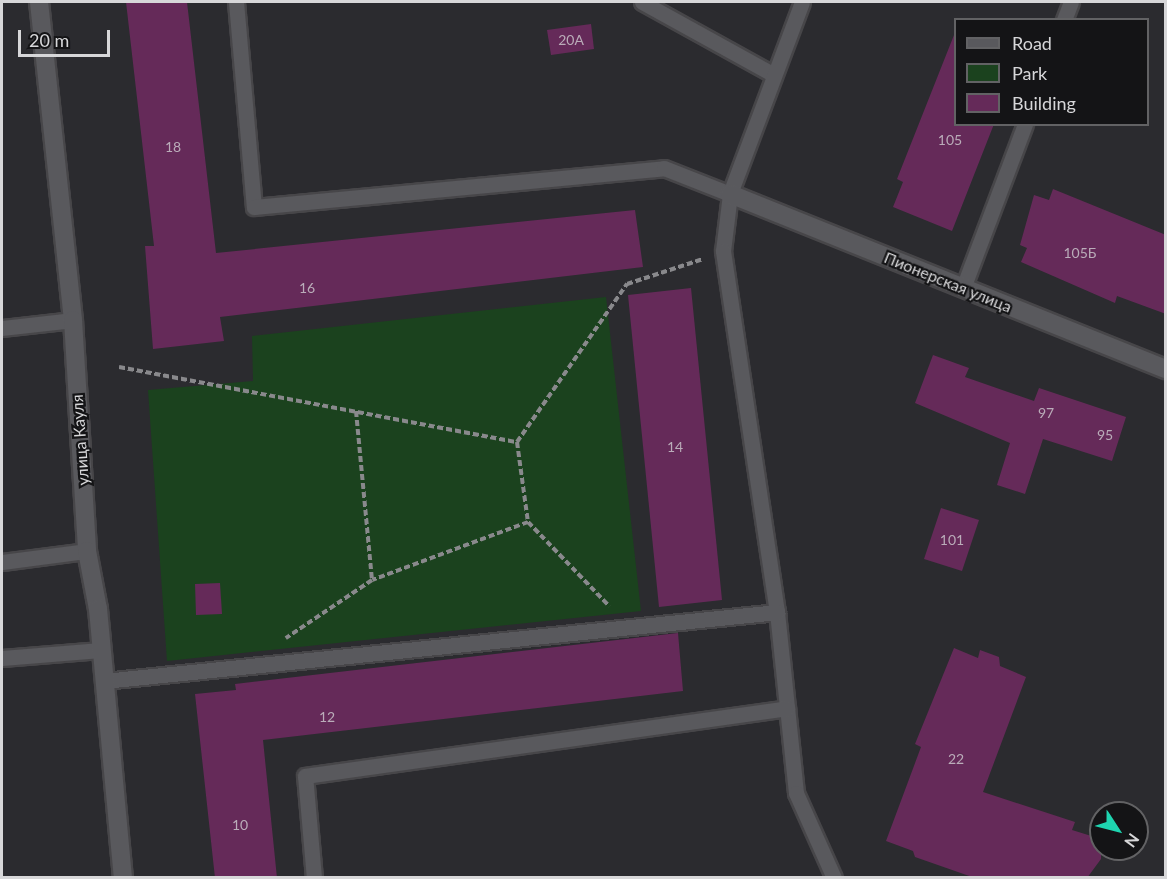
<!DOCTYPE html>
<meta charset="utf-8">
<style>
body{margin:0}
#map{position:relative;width:1167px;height:879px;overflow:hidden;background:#2b2b2f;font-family:Lato,sans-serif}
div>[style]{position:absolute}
.green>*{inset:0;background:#1b421e}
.building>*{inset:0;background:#652a59}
.path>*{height:4px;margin-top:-2px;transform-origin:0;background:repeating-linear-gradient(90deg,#89898c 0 6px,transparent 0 9px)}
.roads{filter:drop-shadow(2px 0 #474649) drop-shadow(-2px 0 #474649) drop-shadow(0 2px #474649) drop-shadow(0 -2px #474649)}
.service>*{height:15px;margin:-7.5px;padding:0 7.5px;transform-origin:7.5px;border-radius:7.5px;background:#59595d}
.minor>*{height:18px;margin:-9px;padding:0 9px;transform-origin:9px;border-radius:9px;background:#59595d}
span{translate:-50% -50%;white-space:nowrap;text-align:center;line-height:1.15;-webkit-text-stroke:4.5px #141416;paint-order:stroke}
.number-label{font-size:14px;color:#baacb9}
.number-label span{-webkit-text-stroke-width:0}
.street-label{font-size:16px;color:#d7d7d9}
.frame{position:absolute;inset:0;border:3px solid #d7d7d9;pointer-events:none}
.legend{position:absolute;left:954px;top:18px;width:195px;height:108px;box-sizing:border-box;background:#141416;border:2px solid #626264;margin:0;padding:8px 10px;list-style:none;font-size:18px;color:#d7d7d9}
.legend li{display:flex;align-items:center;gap:12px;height:30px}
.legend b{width:30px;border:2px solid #626264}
.north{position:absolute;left:1089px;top:801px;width:60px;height:60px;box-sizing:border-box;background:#141416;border:2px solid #626264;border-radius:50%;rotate:126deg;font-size:16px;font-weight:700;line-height:24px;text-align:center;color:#d7d7d9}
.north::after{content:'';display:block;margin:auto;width:21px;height:27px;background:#1ed5b0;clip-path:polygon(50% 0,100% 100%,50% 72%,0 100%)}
.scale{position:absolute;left:18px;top:30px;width:92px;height:27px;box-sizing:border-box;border:3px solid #d7d7d9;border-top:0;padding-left:8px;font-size:18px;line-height:21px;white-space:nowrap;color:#d7d7d9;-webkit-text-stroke:4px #141416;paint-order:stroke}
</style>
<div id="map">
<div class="green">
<div style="clip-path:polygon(606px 297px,641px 611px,167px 661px,148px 390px,253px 381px,252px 336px)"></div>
</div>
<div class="building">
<div style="clip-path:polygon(126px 2px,187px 2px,216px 253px,635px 210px,643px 267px,220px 317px,224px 341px,153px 349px,145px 246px,154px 246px)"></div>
<div style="clip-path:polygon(591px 24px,594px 49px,551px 55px,547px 30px)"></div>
<div style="clip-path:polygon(954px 35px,956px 124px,994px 124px,952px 231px,893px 207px,903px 182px,897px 179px)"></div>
<div style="clip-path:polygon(1053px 189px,1166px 235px,1166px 314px,1117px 296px,1115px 303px,1021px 262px,1027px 248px,1020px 245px,1034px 195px,1049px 200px)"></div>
<div style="clip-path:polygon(691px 288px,722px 600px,659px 607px,628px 295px)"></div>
<div style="clip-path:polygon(933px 355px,969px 368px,965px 377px,1034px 401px,1039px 388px,1126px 417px,1112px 461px,1043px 439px,1025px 494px,997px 485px,1010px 443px,915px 403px)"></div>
<div style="clip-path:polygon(941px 508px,979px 520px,962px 571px,924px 559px)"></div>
<div style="clip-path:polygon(220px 583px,222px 614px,196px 615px,195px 584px)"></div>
<div style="clip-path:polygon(678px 633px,683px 691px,263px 740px,277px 878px,215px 878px,195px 694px,236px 690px,235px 684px)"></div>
<div style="clip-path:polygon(954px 648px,978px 658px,980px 650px,999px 657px,1000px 666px,1026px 677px,983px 792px,1075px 822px,1072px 830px,1101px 839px,1101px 859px,1087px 878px,975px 878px,915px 857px,913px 851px,886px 841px,921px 747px,915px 744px)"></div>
</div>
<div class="path">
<div style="left:119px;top:367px;width:405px;rotate:10.7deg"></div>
<div style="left:517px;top:442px;width:81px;rotate:82.2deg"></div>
<div style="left:528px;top:522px;width:166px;rotate:159.6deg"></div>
<div style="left:372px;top:580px;width:104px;rotate:146deg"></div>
<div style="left:356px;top:411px;width:170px;rotate:84.6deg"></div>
<div style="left:517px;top:442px;width:193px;rotate:-55.2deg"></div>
<div style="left:627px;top:284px;width:80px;rotate:-18.2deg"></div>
<div style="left:528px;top:522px;width:117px;rotate:46deg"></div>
</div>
<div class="roads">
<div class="service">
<div style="left:236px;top:2px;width:206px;rotate:85deg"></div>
<div style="left:254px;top:207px;width:412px;rotate:-5.4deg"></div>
<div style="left:664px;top:168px;width:71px;rotate:21.5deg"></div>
<div style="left:642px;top:2px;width:151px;rotate:28.9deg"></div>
<div style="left:802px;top:2px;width:205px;rotate:110.6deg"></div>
<div style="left:730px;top:194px;width:57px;rotate:97deg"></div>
<div style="left:723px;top:251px;width:365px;rotate:81.5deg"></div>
<div style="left:777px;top:612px;width:182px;rotate:84deg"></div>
<div style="left:796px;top:793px;width:93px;rotate:65.9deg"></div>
<div style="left:1064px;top:20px;width:19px;rotate:-69deg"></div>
<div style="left:963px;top:288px;width:175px;rotate:-69.3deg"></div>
<div style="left:2px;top:328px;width:71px;rotate:-6.4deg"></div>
<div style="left:2px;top:562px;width:86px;rotate:-7.4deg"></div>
<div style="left:2px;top:658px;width:99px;rotate:-4.6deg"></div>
<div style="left:104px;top:681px;width:677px;rotate:-5.85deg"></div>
<div style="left:314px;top:878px;width:102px;rotate:-95deg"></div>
<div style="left:305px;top:776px;width:487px;rotate:-8deg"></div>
</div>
<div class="minor">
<div style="left:39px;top:2px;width:320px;rotate:83.9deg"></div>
<div style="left:73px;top:320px;width:231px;rotate:86.5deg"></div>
<div style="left:87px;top:551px;width:59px;rotate:79.3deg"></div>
<div style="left:98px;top:609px;width:270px;rotate:84.7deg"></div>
<div style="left:730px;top:194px;width:470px;rotate:21.9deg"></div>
</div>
</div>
<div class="number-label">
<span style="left:571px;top:40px">20А</span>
<span style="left:950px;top:140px">105</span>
<span style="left:173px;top:147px">18</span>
<span style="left:1080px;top:253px">105Б</span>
<span style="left:307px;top:288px">16</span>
<span style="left:1046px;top:413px">97</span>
<span style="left:1105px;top:435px">95</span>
<span style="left:675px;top:447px">14</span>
<span style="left:952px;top:540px">101</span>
<span style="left:327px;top:717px">12</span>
<span style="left:956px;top:759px">22</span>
<span style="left:240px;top:825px">10</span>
</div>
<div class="street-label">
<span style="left:948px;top:282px;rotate:22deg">Пионерская улица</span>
<span style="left:80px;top:440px;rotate:-94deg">улица Кауля</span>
</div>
<div class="frame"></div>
<ul class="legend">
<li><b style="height:8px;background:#59595d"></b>Road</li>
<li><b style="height:16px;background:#1b421e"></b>Park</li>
<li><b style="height:16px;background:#652a59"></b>Building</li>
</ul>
<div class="north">N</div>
<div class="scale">20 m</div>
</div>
